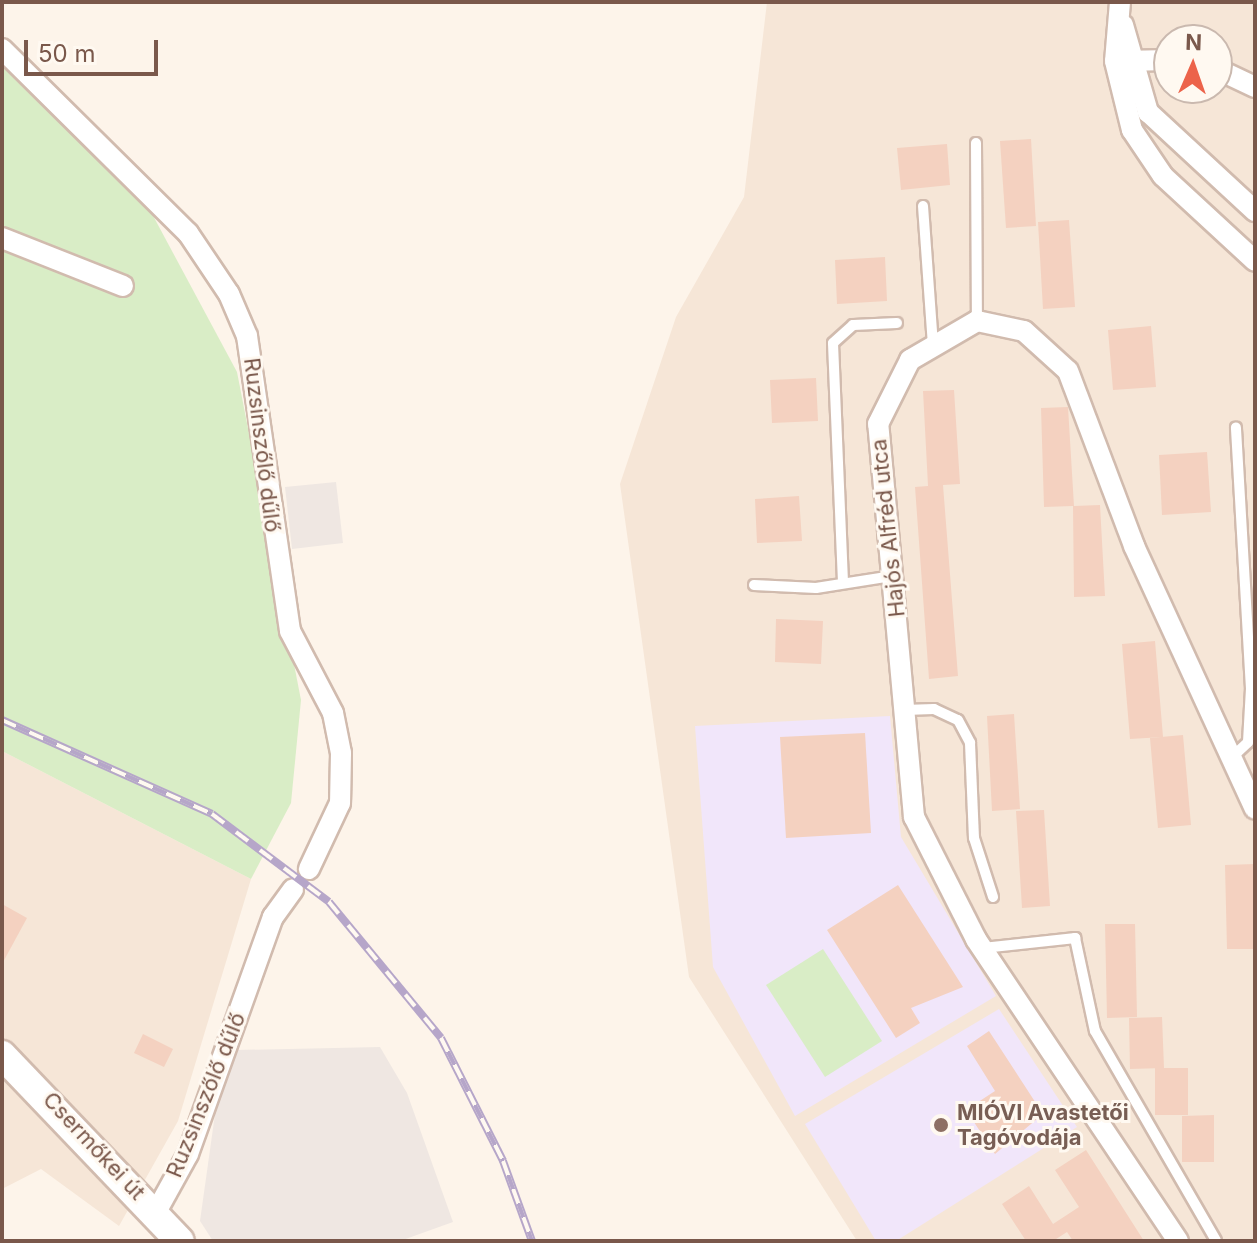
<!DOCTYPE html>
<meta charset="utf-8">
<style>
body{margin:0}
#map{position:relative;width:1257px;height:1243px;overflow:hidden;background:#fdf4ea;font-family:Inter,sans-serif}
div>[style]{position:absolute}
.residential>*{inset:0;background:#f6e6d7}
.industrial>*{inset:0;background:#efe7e2}
.education>*{inset:0;background:#f1e6fa}
.green>*{inset:0;background:#d9edc6}
.building>*{inset:0;background:#f4d1c0}
.roads{filter:drop-shadow(2px 0 #d1bbae) drop-shadow(-2px 0 #d1bbae) drop-shadow(0 2px #d1bbae) drop-shadow(0 -2px #d1bbae)}
.lane>*{height:10px;margin:-5px;padding:0 5px;transform-origin:5px;border-radius:5px;background:#fff}
.street>*{height:20px;margin:-10px;padding:0 10px;transform-origin:10px;border-radius:10px;background:#fff}
.secondary>*{height:28px;margin:-14px;padding:0 14px;transform-origin:14px;border-radius:14px;background:#fff}
.rail>*{height:8px;margin-top:-4px;transform-origin:0;background:repeating-linear-gradient(90deg,#fff9f1 0 15px,#b6a6c9 0 30px);box-sizing:border-box;border-block:2px solid #b6a6c9}
.dots>*{width:22px;height:22px;translate:-50% -50%;box-sizing:border-box;border:4px solid #fff9f1;border-radius:50%}
span{translate:-50% -50%;white-space:nowrap;text-align:center;line-height:1.15;-webkit-text-stroke:6px #fff9f1;paint-order:stroke}
.street-label{font-size:22px;color:#7a584b}
.education-label{font-size:22px;color:#785e54;font-weight:700}
.left{translate:0 -50%;text-align:left}
.frame{position:absolute;inset:0;border:4px solid #7a584b;pointer-events:none}
.north{position:absolute;left:1153px;top:24px;width:80px;height:80px;box-sizing:border-box;background:#fff9f1;border:2px solid #cab9af;border-radius:50%;rotate:2deg;font-size:22px;font-weight:700;line-height:32px;text-align:center;color:#7a584b}
.north::after{content:'';display:block;margin:auto;width:28px;height:36px;background:#ec634a;clip-path:polygon(50% 0,100% 100%,50% 72%,0 100%)}
.scale{position:absolute;left:24px;top:40px;width:134px;height:36px;box-sizing:border-box;border:4px solid #7a584b;border-top:0;padding-left:10px;font-size:24px;line-height:28px;white-space:nowrap;color:#7a584b;-webkit-text-stroke:6px #fff9f1;paint-order:stroke}
</style>
<div id="map">
<div class="residential">
<div style="clip-path:polygon(evenodd,767px 2px,1255px 2px,1255px 1241px,857px 1241px,689px 977px,620px 484px,676px 317px,744px 197px,767px 2px,1169px 40px,1217px 40px,1217px 88px,1169px 88px,1169px 40px)"></div>
<div style="clip-path:polygon(2px 751px,251px 879px,178px 1121px,119px 1226px,41px 1169px,2px 1189px)"></div>
</div>
<div class="industrial">
<div style="clip-path:polygon(336px 482px,343px 543px,292px 549px,285px 487px)"></div>
<div style="clip-path:polygon(380px 1047px,407px 1093px,453px 1222px,400px 1241px,213px 1241px,200px 1221px,216px 1107px,236px 1050px)"></div>
</div>
<div class="education">
<div style="clip-path:polygon(890px 716px,901px 837px,996px 996px,795px 1116px,713px 967px,695px 726px)"></div>
<div style="clip-path:polygon(999px 1009px,1077px 1127px,896px 1241px,876px 1241px,805px 1124px)"></div>
</div>
<div class="green">
<div style="clip-path:polygon(2px 57px,136px 184px,237px 372px,301px 700px,291px 803px,251px 879px,2px 751px)"></div>
<div style="clip-path:polygon(823px 949px,882px 1041px,825px 1077px,766px 985px)"></div>
</div>
<div class="building">
<div style="clip-path:polygon(1031px 139px,1036px 226px,1006px 228px,1000px 141px)"></div>
<div style="clip-path:polygon(947px 144px,950px 185px,901px 190px,897px 148px)"></div>
<div style="clip-path:polygon(1069px 220px,1075px 307px,1043px 309px,1038px 222px)"></div>
<div style="clip-path:polygon(885px 257px,887px 301px,837px 304px,835px 260px)"></div>
<div style="clip-path:polygon(1151px 326px,1156px 387px,1113px 390px,1108px 330px)"></div>
<div style="clip-path:polygon(816px 378px,818px 421px,772px 423px,770px 380px)"></div>
<div style="clip-path:polygon(954px 390px,960px 484px,943px 485px,958px 676px,929px 679px,915px 487px,928px 486px,923px 391px)"></div>
<div style="clip-path:polygon(1068px 407px,1074px 506px,1100px 505px,1105px 596px,1074px 597px,1073px 506px,1044px 507px,1041px 408px)"></div>
<div style="clip-path:polygon(1207px 452px,1211px 512px,1162px 515px,1159px 455px)"></div>
<div style="clip-path:polygon(799px 496px,802px 541px,757px 543px,755px 499px)"></div>
<div style="clip-path:polygon(776px 619px,823px 621px,821px 664px,775px 662px)"></div>
<div style="clip-path:polygon(1155px 641px,1163px 737px,1130px 739px,1122px 644px)"></div>
<div style="clip-path:polygon(1014px 714px,1020px 809px,992px 811px,987px 716px)"></div>
<div style="clip-path:polygon(865px 733px,871px 833px,786px 838px,780px 737px)"></div>
<div style="clip-path:polygon(1183px 735px,1191px 825px,1158px 828px,1150px 738px)"></div>
<div style="clip-path:polygon(1044px 810px,1050px 906px,1022px 908px,1016px 811px)"></div>
<div style="clip-path:polygon(1255px 864px,1255px 949px,1227px 949px,1225px 865px)"></div>
<div style="clip-path:polygon(898px 885px,963px 987px,911px 1008px,920px 1023px,896px 1038px,827px 930px)"></div>
<div style="clip-path:polygon(2px 904px,27px 918px,2px 964px)"></div>
<div style="clip-path:polygon(1105px 924px,1135px 924px,1137px 1017px,1107px 1018px)"></div>
<div style="clip-path:polygon(1162px 1017px,1164px 1068px,1130px 1069px,1129px 1018px)"></div>
<div style="clip-path:polygon(989px 1031px,1043px 1114px,995px 1154px,966px 1110px,995px 1091px,967px 1046px)"></div>
<div style="clip-path:polygon(143px 1034px,173px 1049px,164px 1067px,134px 1053px)"></div>
<div style="clip-path:polygon(1155px 1068px,1188px 1068px,1188px 1115px,1155px 1115px)"></div>
<div style="clip-path:polygon(1214px 1115px,1214px 1162px,1182px 1162px,1182px 1116px)"></div>
<div style="clip-path:polygon(1086px 1150px,1144px 1241px,1073px 1241px,1067px 1232px,1053px 1241px,1026px 1241px,1002px 1204px,1029px 1186px,1053px 1224px,1079px 1207px,1055px 1170px)"></div>
</div>
<div class="roads">
<div class="lane">
<div style="left:976px;top:143px;width:178px;rotate:89.7deg"></div>
<div style="left:923px;top:206px;width:139px;rotate:85.9deg"></div>
<div style="left:843px;top:582px;width:239px;rotate:-92.4deg"></div>
<div style="left:833px;top:343px;width:27px;rotate:-42deg"></div>
<div style="left:853px;top:325px;width:44px;rotate:-2.6deg"></div>
<div style="left:754px;top:585px;width:62px;rotate:2.8deg"></div>
<div style="left:816px;top:588px;width:78px;rotate:-8.9deg"></div>
<div style="left:904px;top:710px;width:30px;rotate:-2deg"></div>
<div style="left:934px;top:709px;width:26px;rotate:25deg"></div>
<div style="left:958px;top:720px;width:26px;rotate:62deg"></div>
<div style="left:970px;top:743px;width:95px;rotate:87.6deg"></div>
<div style="left:974px;top:838px;width:62px;rotate:72.1deg"></div>
<div style="left:1229px;top:760px;width:26px;rotate:-43deg"></div>
<div style="left:1248px;top:742px;width:53px;rotate:-86.8deg"></div>
<div style="left:1251px;top:689px;width:262px;rotate:-93.3deg"></div>
<div style="left:983px;top:948px;width:93px;rotate:-6.2deg"></div>
<div style="left:1075px;top:938px;width:95px;rotate:77.9deg"></div>
<div style="left:1095px;top:1031px;width:242px;rotate:60deg"></div>
</div>
<div class="street">
<div style="left:1120px;top:2px;width:59px;rotate:94.8deg"></div>
<div style="left:1115px;top:61px;width:71px;rotate:76.2deg"></div>
<div style="left:1132px;top:130px;width:55px;rotate:56deg"></div>
<div style="left:1163px;top:176px;width:125px;rotate:42.7deg"></div>
<div style="left:1123px;top:25px;width:91px;rotate:74deg"></div>
<div style="left:1148px;top:112px;width:146px;rotate:42.8deg"></div>
<div style="left:2px;top:49px;width:262px;rotate:44.7deg"></div>
<div style="left:188px;top:233px;width:73px;rotate:56.1deg"></div>
<div style="left:229px;top:294px;width:46px;rotate:66.8deg"></div>
<div style="left:247px;top:336px;width:298px;rotate:81.7deg"></div>
<div style="left:290px;top:631px;width:93px;rotate:62.3deg"></div>
<div style="left:333px;top:713px;width:41px;rotate:78.7deg"></div>
<div style="left:341px;top:753px;width:50px;rotate:91.1deg"></div>
<div style="left:340px;top:803px;width:73px;rotate:115.2deg"></div>
<div style="left:1123px;top:61px;width:46px;rotate:-1.2deg"></div>
<div style="left:1217px;top:69px;width:42px;rotate:25.3deg"></div>
<div style="left:2px;top:238px;width:130px;rotate:21.6deg"></div>
<div style="left:156px;top:1212px;width:66px;rotate:-61.1deg"></div>
<div style="left:188px;top:1154px;width:252px;rotate:-70.3deg"></div>
<div style="left:273px;top:917px;width:34px;rotate:-54deg"></div>
<div style="left:1178px;top:1241px;width:363px;rotate:-123.8deg"></div>
<div style="left:976px;top:939px;width:137px;rotate:-116.9deg"></div>
<div style="left:914px;top:817px;width:395px;rotate:-95.2deg"></div>
<div style="left:878px;top:424px;width:72px;rotate:-63.4deg"></div>
<div style="left:910px;top:360px;width:78px;rotate:-30.2deg"></div>
<div style="left:977px;top:321px;width:48px;rotate:12deg"></div>
<div style="left:1024px;top:331px;width:59px;rotate:42.3deg"></div>
<div style="left:1068px;top:371px;width:187px;rotate:69.3deg"></div>
<div style="left:1134px;top:546px;width:289px;rotate:65.3deg"></div>
</div>
<div class="secondary">
<div style="left:2px;top:1055px;width:257px;rotate:46.3deg"></div>
</div>
</div>
<div class="rail">
<div style="left:2px;top:720px;width:230px;rotate:24.1deg"></div>
<div style="left:212px;top:814px;width:146px;rotate:36.9deg"></div>
<div style="left:329px;top:902px;width:176px;rotate:50.5deg"></div>
<div style="left:441px;top:1038px;width:138px;rotate:63.2deg"></div>
<div style="left:503px;top:1161px;width:85px;rotate:70.1deg"></div>
</div>
<div class="dots">
<div style="left:941px;top:1125px;background:#8d6e63"></div>
</div>
<div class="street-label">
<span style="left:262px;top:445px;rotate:83deg">Ruzsinszőlő dűlő</span>
<span style="left:888px;top:528px;rotate:-96deg">Hajós Alfréd utca</span>
<span style="left:206px;top:1095px;rotate:-68deg">Ruzsinszőlő dűlő</span>
<span style="left:94px;top:1146px;rotate:47deg">Csermőkei út</span>
</div>
<div class="education-label">
<span class="left" style="left:957px;top:1125px">MIÓVI Avastetői<br>Tagóvodája</span>
</div>
<div class="frame"></div>
<div class="north">N</div>
<div class="scale">50 m</div>
</div>
